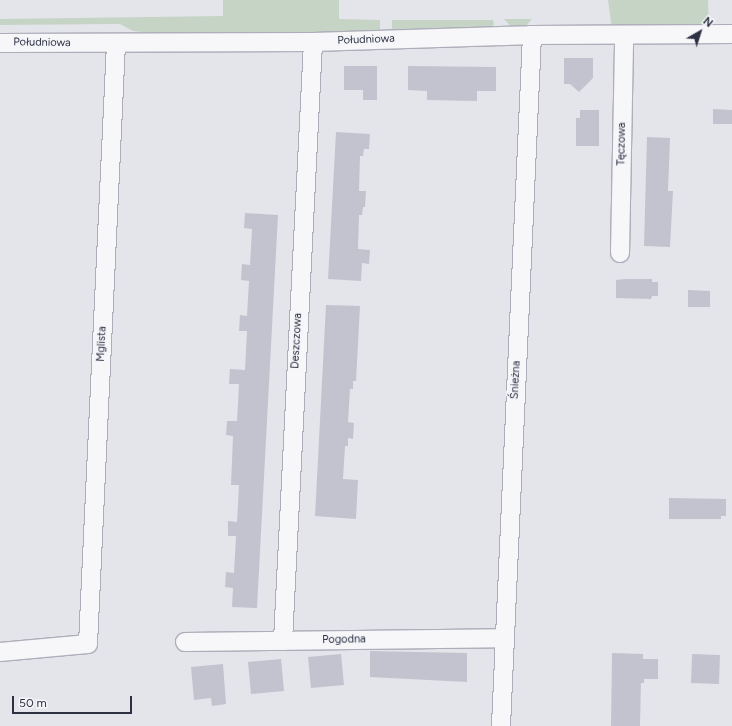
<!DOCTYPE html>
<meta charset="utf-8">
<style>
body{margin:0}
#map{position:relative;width:732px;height:726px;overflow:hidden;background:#e4e5eb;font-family:Figtree,sans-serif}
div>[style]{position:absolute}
.green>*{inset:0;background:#c6d4c6}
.building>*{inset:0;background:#c2c3ce}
.roads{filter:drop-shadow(1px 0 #adaeb9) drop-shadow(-1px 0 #adaeb9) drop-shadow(0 1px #adaeb9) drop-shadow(0 -1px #adaeb9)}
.minor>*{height:18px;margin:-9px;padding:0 9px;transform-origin:9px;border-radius:9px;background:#f7f7fa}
span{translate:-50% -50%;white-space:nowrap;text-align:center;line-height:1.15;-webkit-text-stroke:3px #f4f5f8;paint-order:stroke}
.street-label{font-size:11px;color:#2d2f43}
.north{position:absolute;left:680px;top:12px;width:40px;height:40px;-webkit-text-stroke:3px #f4f5f8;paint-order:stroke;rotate:39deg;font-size:11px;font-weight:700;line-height:16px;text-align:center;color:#2d2f43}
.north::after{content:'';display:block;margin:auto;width:14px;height:18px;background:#2d2f43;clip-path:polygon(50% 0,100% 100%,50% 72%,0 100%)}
.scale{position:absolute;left:12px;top:696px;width:120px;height:18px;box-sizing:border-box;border:2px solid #2d2f43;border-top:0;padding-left:5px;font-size:12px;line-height:14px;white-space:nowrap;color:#2d2f43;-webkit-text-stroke:3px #f4f5f8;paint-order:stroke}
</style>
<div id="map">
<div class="green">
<div style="clip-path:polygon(223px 0,339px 0,339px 19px,380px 20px,380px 35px,195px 38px,133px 31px,120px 24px,0 25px,0 19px,223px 16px)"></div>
<div style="clip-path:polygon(608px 0,708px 0,709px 30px,612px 29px)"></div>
<div style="clip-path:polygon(504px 19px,532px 19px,525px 27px,511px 27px)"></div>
<div style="clip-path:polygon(392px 20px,493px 20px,494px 24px,491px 29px,392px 34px)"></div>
</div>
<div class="building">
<div style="clip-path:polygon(564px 58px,593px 58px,593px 78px,579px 92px,570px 84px,564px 84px)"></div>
<div style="clip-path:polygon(344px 66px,377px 66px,377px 100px,363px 100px,363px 90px,344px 90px)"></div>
<div style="clip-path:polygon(408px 66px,496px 67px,496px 91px,477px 91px,477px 101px,427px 100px,427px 91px,408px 90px)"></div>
<div style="clip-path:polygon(713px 109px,732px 110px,732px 124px,713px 124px)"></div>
<div style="clip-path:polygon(580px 110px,599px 110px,599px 146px,576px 146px,576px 118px,580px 118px)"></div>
<div style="clip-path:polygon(336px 132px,370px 134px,369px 149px,364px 149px,363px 156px,360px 156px,359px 191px,366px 191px,365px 207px,363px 207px,362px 215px,359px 215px,358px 249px,370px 250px,369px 264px,362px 263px,361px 281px,328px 279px)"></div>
<div style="clip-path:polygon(647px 137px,670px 138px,668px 191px,673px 191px,670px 247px,644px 246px)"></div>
<div style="clip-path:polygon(245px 213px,278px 215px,257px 608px,232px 607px,233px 588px,225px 587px,226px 572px,234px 573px,236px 536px,228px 536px,228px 521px,237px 522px,239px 485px,231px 485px,233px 436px,226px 435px,227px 421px,237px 421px,239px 384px,229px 384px,230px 369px,245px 370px,247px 331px,239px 331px,240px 315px,247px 316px,249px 281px,241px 280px,242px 264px,250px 265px,252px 229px,244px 228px)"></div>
<div style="clip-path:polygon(625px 279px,652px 279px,652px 282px,658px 282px,658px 296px,652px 296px,651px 299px,616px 298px,616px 280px)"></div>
<div style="clip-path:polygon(688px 290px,710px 291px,710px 307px,688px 307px)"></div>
<div style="clip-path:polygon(326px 305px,360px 306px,356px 381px,353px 381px,353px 389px,350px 389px,348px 422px,354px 423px,353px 439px,348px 438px,348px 446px,345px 446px,343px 479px,358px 480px,356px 519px,315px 516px)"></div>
<div style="clip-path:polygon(669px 498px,726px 499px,726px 516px,721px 516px,721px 519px,669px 519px)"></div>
<div style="clip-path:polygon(370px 651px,467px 653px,467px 682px,370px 677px)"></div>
<div style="clip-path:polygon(612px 653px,643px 654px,643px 659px,658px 659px,658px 679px,644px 679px,644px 683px,641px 683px,640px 726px,611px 726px)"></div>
<div style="clip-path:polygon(341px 654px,344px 685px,311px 688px,308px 657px)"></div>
<div style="clip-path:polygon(692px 654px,720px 655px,719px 684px,691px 683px)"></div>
<div style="clip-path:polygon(281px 659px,284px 691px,251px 694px,248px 662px)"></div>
<div style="clip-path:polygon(223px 664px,226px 704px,212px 706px,211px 698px,194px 700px,191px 667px)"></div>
</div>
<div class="roads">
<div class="minor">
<div style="left:0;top:43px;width:313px;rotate:-0.2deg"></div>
<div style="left:313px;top:42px;width:219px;rotate:-1.8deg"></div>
<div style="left:532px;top:35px;width:200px;rotate:-0.3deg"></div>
<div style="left:620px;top:253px;width:217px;rotate:-88.9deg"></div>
<div style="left:283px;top:641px;width:600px;rotate:-87.13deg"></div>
<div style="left:185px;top:642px;width:319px;rotate:-0.7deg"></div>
<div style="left:0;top:652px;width:88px;rotate:-5.2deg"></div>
<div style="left:88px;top:644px;width:601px;rotate:-87.33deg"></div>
<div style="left:501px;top:726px;width:692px;rotate:-87.43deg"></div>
</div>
</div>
<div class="street-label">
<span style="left:366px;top:40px;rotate:-2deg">Południowa</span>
<span style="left:42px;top:43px;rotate:1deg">Południowa</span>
<span style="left:622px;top:144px;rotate:-89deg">Tęczowa</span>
<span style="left:297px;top:341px;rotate:-87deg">Deszczowa</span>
<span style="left:102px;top:344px;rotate:-87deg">Mglista</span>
<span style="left:516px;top:380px;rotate:-87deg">Śnieżna</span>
<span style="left:344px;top:640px;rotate:-1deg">Pogodna</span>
</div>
<div class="north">N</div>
<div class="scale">50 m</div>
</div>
